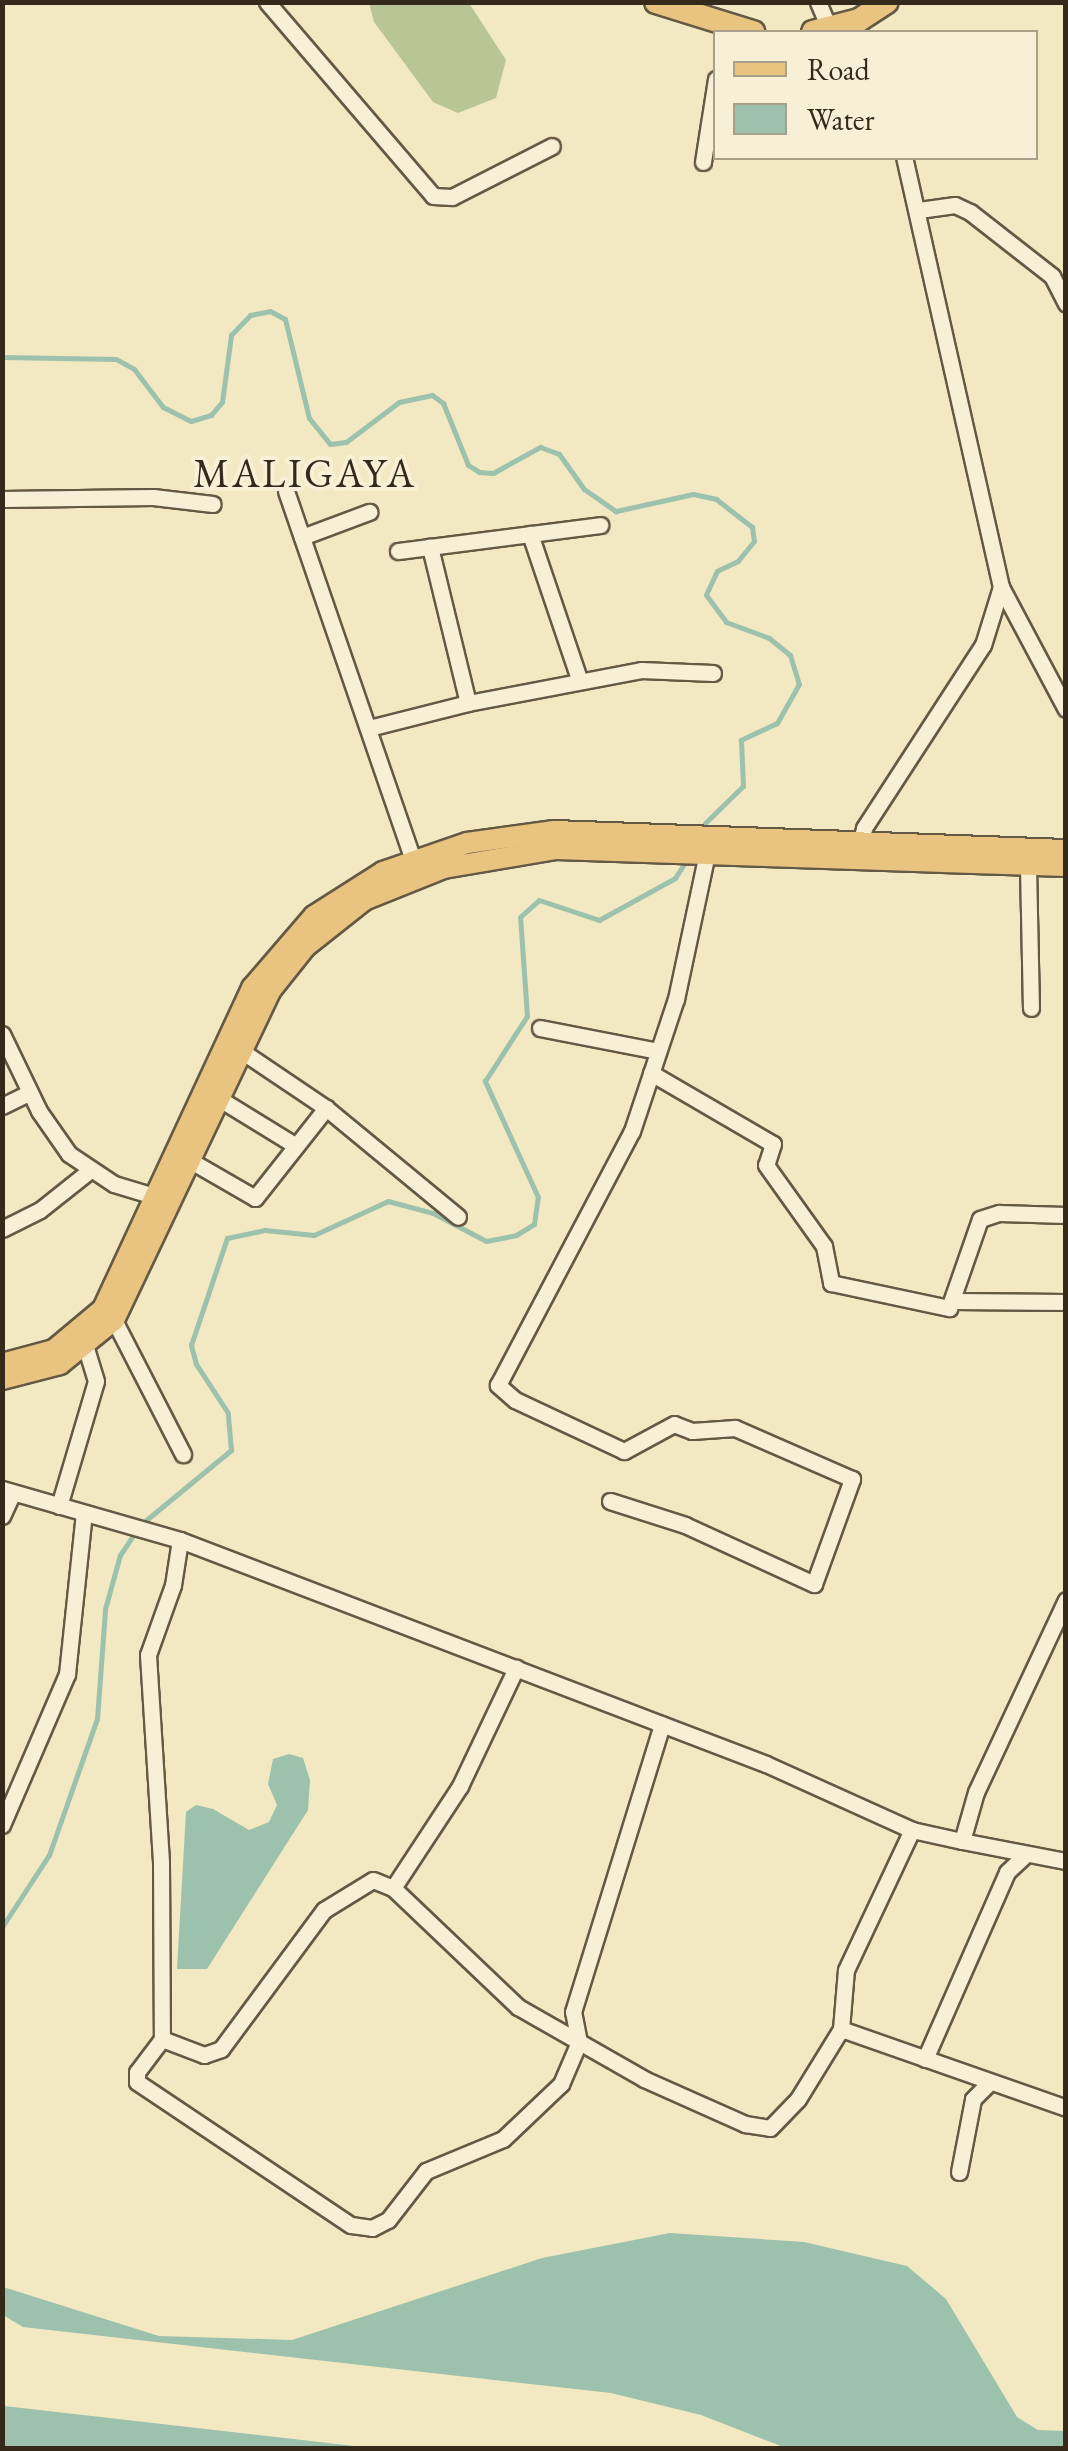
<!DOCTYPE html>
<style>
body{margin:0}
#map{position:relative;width:1068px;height:2451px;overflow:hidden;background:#f2e8c1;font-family:"EB Garamond",serif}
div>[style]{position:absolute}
.green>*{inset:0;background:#b8c695}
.water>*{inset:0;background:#9cc1ad}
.stream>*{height:5px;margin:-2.5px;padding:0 2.5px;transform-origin:2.5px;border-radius:2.5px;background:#9cc1ad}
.roads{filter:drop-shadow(2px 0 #645945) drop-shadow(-2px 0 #645945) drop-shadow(0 2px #645945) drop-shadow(0 -2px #645945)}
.minor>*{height:15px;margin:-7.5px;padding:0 7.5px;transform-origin:7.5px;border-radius:7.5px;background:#f7f0d7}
.major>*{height:20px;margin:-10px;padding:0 10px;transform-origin:10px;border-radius:10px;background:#e9c480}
.highway>*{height:22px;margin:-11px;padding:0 11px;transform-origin:11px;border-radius:11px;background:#e9c480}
span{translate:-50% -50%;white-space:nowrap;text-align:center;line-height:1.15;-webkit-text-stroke:8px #f7f0d7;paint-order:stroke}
.neighbourhood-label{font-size:40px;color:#35291c;letter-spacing:2.5px}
.frame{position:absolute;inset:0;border:5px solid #35291c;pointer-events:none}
.legend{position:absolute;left:713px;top:30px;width:325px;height:130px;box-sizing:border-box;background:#f7f0d7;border:2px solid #a9a08c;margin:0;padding:12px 18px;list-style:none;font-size:30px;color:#35291c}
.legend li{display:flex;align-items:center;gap:20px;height:50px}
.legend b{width:50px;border:2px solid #a9a08c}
</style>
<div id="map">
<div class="green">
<div style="clip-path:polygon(369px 3px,469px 3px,506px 60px,496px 98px,458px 113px,433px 102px,374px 22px)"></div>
</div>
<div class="water">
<div style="clip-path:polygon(289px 1754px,303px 1758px,310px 1780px,308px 1810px,207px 1969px,177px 1969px,186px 1812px,196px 1805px,213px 1809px,249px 1830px,269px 1822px,277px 1805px,268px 1784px,273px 1759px)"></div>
<div style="clip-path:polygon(670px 2233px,804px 2242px,907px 2266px,946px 2299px,1017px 2417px,1038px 2430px,1065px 2431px,1065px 2448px,786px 2448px,701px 2415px,611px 2393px,23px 2327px,3px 2315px,3px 2287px,159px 2336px,292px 2340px,542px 2258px)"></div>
<div style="clip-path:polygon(3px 2405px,4px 2406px,372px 2448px,3px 2448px)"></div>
</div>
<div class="stream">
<div style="left:2px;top:357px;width:114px;rotate:1deg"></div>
<div style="left:116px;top:359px;width:21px;rotate:29deg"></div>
<div style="left:134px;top:369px;width:48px;rotate:52.7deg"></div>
<div style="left:163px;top:407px;width:31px;rotate:27deg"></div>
<div style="left:191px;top:421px;width:21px;rotate:-17deg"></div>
<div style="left:211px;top:415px;width:17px;rotate:-50deg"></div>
<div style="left:222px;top:402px;width:68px;rotate:-82.3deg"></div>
<div style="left:231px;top:335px;width:28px;rotate:-46deg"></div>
<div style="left:250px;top:315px;width:20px;rotate:-11deg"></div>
<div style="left:270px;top:311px;width:17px;rotate:28deg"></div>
<div style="left:285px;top:319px;width:102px;rotate:76.4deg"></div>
<div style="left:309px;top:418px;width:33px;rotate:51deg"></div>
<div style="left:330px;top:444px;width:16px;rotate:-7deg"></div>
<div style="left:346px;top:442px;width:66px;rotate:-37deg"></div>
<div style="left:399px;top:402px;width:34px;rotate:-12deg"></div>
<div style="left:432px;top:395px;width:14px;rotate:36deg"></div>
<div style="left:443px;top:403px;width:67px;rotate:68deg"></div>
<div style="left:468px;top:465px;width:13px;rotate:32deg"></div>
<div style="left:479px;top:472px;width:14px;rotate:4deg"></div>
<div style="left:493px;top:473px;width:54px;rotate:-29deg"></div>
<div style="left:540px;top:447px;width:20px;rotate:20deg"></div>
<div style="left:559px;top:454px;width:43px;rotate:54.5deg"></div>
<div style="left:584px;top:489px;width:39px;rotate:35deg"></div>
<div style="left:616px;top:511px;width:79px;rotate:-12.4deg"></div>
<div style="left:693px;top:494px;width:24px;rotate:12deg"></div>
<div style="left:716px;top:499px;width:46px;rotate:37.9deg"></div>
<div style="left:752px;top:527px;width:14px;rotate:82deg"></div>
<div style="left:754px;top:541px;width:26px;rotate:129deg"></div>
<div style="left:738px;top:561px;width:23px;rotate:155deg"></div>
<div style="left:717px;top:571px;width:26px;rotate:115deg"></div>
<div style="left:706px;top:595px;width:34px;rotate:53deg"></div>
<div style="left:726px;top:622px;width:46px;rotate:20.4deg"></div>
<div style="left:769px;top:638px;width:27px;rotate:39deg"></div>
<div style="left:790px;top:655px;width:30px;rotate:73deg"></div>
<div style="left:799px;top:684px;width:45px;rotate:119.4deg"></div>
<div style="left:777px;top:723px;width:40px;rotate:155deg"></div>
<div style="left:741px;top:740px;width:46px;rotate:87.5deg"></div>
<div style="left:743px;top:786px;width:53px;rotate:135.8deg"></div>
<div style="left:145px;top:1521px;width:112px;rotate:-39.5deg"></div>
<div style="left:231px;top:1450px;width:37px;rotate:-95deg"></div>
<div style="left:228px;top:1413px;width:59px;rotate:-123.1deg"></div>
<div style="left:196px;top:1364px;width:20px;rotate:-105deg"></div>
<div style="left:191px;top:1345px;width:113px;rotate:-71.4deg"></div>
<div style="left:227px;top:1238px;width:39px;rotate:-12deg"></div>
<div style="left:265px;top:1230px;width:49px;rotate:5.8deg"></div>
<div style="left:314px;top:1235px;width:81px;rotate:-24.7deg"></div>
<div style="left:388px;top:1201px;width:47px;rotate:14.9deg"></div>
<div style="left:433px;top:1213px;width:60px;rotate:27.8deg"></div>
<div style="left:486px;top:1241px;width:31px;rotate:-11deg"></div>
<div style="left:516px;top:1235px;width:21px;rotate:-31deg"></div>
<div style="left:534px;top:1224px;width:27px;rotate:-82deg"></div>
<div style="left:538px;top:1197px;width:128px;rotate:-114.6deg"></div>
<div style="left:485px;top:1081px;width:77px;rotate:-57.1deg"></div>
<div style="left:527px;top:1016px;width:99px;rotate:-94deg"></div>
<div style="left:520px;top:917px;width:25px;rotate:-42deg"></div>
<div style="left:539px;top:900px;width:63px;rotate:18.4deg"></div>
<div style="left:599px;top:920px;width:87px;rotate:-28.9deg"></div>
<div style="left:675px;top:878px;width:20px;rotate:-57deg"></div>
<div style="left:2px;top:1927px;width:86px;rotate:-56.9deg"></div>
<div style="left:49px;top:1855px;width:144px;rotate:-70.6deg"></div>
<div style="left:97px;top:1719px;width:110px;rotate:-85.8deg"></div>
<div style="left:105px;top:1609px;width:56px;rotate:-74.5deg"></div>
<div style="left:120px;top:1555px;width:23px;rotate:-56deg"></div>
</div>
<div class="roads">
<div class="minor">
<div style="left:267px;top:2px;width:255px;rotate:49.4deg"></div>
<div style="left:433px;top:196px;width:19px;rotate:3deg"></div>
<div style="left:452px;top:197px;width:112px;rotate:-27deg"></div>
<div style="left:818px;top:2px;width:33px;rotate:67deg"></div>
<div style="left:703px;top:162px;width:84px;rotate:-81.1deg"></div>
<div style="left:919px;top:210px;width:36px;rotate:-8deg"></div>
<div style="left:955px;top:205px;width:17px;rotate:25deg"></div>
<div style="left:970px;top:212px;width:104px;rotate:38deg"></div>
<div style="left:1052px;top:276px;width:31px;rotate:63deg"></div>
<div style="left:286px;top:491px;width:400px;rotate:71deg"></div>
<div style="left:2px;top:499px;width:151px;rotate:-0.8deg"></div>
<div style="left:153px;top:497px;width:60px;rotate:6.7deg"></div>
<div style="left:530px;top:534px;width:153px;rotate:71.3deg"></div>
<div style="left:302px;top:537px;width:72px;rotate:-20.5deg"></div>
<div style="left:398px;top:551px;width:204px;rotate:-7.3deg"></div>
<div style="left:1001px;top:587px;width:138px;rotate:62deg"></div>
<div style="left:468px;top:703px;width:176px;rotate:-10.8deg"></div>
<div style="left:641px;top:670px;width:72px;rotate:2.4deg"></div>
<div style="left:369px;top:728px;width:102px;rotate:-14.2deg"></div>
<div style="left:468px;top:703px;width:161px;rotate:-103.7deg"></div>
<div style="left:858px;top:851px;width:24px;rotate:-75deg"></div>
<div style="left:864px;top:828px;width:218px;rotate:-57deg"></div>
<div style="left:983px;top:645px;width:61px;rotate:-72.8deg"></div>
<div style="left:1001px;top:587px;width:440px;rotate:-102.7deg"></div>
<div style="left:1028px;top:866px;width:142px;rotate:88.8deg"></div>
<div style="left:540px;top:1028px;width:120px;rotate:11deg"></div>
<div style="left:2px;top:1034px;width:85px;rotate:64.3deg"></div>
<div style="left:39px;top:1111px;width:52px;rotate:55.1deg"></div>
<div style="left:69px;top:1154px;width:54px;rotate:33.7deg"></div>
<div style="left:114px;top:1184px;width:52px;rotate:16.7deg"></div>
<div style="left:240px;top:1050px;width:104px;rotate:34deg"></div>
<div style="left:326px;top:1108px;width:171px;rotate:39.5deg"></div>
<div style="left:651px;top:1073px;width:141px;rotate:30.2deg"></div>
<div style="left:773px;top:1144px;width:22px;rotate:108deg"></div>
<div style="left:766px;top:1165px;width:100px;rotate:54.4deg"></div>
<div style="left:824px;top:1246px;width:38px;rotate:79deg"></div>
<div style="left:831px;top:1283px;width:121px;rotate:12deg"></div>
<div style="left:949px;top:1308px;width:94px;rotate:-70.8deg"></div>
<div style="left:980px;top:1219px;width:20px;rotate:-18deg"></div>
<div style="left:999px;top:1213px;width:67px;rotate:1.7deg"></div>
<div style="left:210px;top:1093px;width:101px;rotate:31.6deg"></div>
<div style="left:2px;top:1106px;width:30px;rotate:-26deg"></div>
<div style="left:191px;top:1161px;width:74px;rotate:30deg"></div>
<div style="left:255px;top:1198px;width:115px;rotate:-51.7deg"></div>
<div style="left:2px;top:1229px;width:42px;rotate:-26.6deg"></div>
<div style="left:40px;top:1210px;width:63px;rotate:-38.5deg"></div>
<div style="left:954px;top:1301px;width:112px;rotate:0.5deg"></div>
<div style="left:114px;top:1320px;width:151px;rotate:62.8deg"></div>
<div style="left:2px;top:1489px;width:185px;rotate:16deg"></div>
<div style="left:180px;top:1540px;width:627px;rotate:20.92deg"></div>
<div style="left:766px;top:1764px;width:160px;rotate:24.3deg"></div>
<div style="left:912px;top:1830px;width:51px;rotate:12.4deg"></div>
<div style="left:610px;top:1501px;width:79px;rotate:17.7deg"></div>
<div style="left:685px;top:1525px;width:142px;rotate:24.6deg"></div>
<div style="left:814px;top:1584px;width:112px;rotate:-70.1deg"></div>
<div style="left:852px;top:1479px;width:128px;rotate:-156.4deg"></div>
<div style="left:735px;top:1428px;width:43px;rotate:176deg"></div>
<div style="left:692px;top:1431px;width:19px;rotate:-159deg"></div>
<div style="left:674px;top:1424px;width:57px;rotate:151.6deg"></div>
<div style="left:624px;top:1451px;width:120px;rotate:-154.9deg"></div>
<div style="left:515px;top:1400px;width:23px;rotate:-139deg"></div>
<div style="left:498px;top:1385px;width:287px;rotate:-62.2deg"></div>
<div style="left:632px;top:1131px;width:139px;rotate:-71.6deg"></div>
<div style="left:676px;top:999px;width:149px;rotate:-78deg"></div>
<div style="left:59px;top:1506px;width:130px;rotate:-73.5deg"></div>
<div style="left:96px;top:1381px;width:34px;rotate:-107deg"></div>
<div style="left:2px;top:1516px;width:26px;rotate:-65deg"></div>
<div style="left:180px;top:1540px;width:46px;rotate:98.8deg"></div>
<div style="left:173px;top:1585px;width:74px;rotate:109.7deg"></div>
<div style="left:148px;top:1655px;width:208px;rotate:86.4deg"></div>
<div style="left:161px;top:1863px;width:176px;rotate:89.7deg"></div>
<div style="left:162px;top:2039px;width:41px;rotate:127.1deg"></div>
<div style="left:137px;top:2072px;width:10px;rotate:90deg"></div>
<div style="left:137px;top:2082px;width:257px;rotate:33.8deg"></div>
<div style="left:351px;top:2225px;width:21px;rotate:8deg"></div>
<div style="left:372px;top:2228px;width:18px;rotate:-27deg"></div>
<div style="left:388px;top:2220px;width:62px;rotate:-52.2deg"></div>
<div style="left:426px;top:2171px;width:83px;rotate:-22.6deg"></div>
<div style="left:503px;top:2139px;width:80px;rotate:-43.5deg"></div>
<div style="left:561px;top:2084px;width:46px;rotate:-66.8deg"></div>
<div style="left:579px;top:2042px;width:31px;rotate:-101deg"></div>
<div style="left:573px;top:2012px;width:301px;rotate:-72.8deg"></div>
<div style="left:1066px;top:1600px;width:212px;rotate:115.1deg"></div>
<div style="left:976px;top:1792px;width:51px;rotate:105.9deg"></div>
<div style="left:962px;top:1841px;width:106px;rotate:10.9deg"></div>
<div style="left:2px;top:1825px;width:164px;rotate:-66.7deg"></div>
<div style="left:67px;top:1674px;width:162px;rotate:-84deg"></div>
<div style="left:393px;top:1888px;width:122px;rotate:-56.7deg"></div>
<div style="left:460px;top:1786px;width:131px;rotate:-64.6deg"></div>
<div style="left:841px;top:2029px;width:238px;rotate:19.3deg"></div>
<div style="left:162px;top:2039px;width:45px;rotate:20.9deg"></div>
<div style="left:204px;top:2055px;width:18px;rotate:-19deg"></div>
<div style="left:221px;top:2049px;width:173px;rotate:-53.5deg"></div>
<div style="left:324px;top:1910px;width:57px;rotate:-31.5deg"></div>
<div style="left:373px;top:1880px;width:22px;rotate:22deg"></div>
<div style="left:393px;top:1888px;width:173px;rotate:43.6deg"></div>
<div style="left:518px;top:2007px;width:145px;rotate:29.7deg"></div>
<div style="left:644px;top:2079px;width:111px;rotate:24deg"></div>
<div style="left:745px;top:2124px;width:25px;rotate:9deg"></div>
<div style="left:770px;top:2128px;width:40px;rotate:-46deg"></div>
<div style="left:798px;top:2099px;width:82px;rotate:-58.4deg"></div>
<div style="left:841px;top:2029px;width:59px;rotate:-85.2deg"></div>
<div style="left:846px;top:1970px;width:155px;rotate:-64.8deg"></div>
<div style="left:925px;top:2059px;width:204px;rotate:-66.3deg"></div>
<div style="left:1007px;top:1872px;width:22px;rotate:-43deg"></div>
<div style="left:959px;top:2172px;width:74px;rotate:-79.1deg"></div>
<div style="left:973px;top:2099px;width:20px;rotate:-45deg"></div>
</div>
<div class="major">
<div style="left:2px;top:1364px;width:54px;rotate:-15.1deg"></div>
<div style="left:54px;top:1350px;width:64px;rotate:-39.9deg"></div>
<div style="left:103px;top:1309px;width:354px;rotate:-65.1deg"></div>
<div style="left:252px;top:988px;width:95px;rotate:-49.3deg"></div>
<div style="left:314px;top:916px;width:82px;rotate:-32.5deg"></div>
<div style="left:383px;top:872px;width:89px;rotate:-19deg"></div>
<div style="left:467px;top:843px;width:88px;rotate:-7.9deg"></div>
<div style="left:554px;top:831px;width:512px;rotate:2.13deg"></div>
<div style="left:2px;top:1379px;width:60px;rotate:-14.5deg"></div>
<div style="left:60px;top:1364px;width:70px;rotate:-39.2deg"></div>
<div style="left:114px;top:1320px;width:364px;rotate:-64.6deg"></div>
<div style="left:270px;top:991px;width:56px;rotate:-51.5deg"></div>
<div style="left:305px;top:947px;width:75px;rotate:-38.5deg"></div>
<div style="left:364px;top:900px;width:86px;rotate:-21.8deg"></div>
<div style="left:444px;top:868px;width:114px;rotate:-9.6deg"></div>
<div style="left:556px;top:849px;width:510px;rotate:1.91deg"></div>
</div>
<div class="highway">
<div style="left:656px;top:2px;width:102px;rotate:17.2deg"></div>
<div style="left:813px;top:32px;width:48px;rotate:-14.6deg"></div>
<div style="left:859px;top:20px;width:33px;rotate:-33deg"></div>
</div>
</div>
<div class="neighbourhood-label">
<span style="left:305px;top:473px">MALIGAYA</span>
</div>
<div class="frame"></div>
<ul class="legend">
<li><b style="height:12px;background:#e9c480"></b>Road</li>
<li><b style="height:28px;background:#9cc1ad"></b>Water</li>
</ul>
</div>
